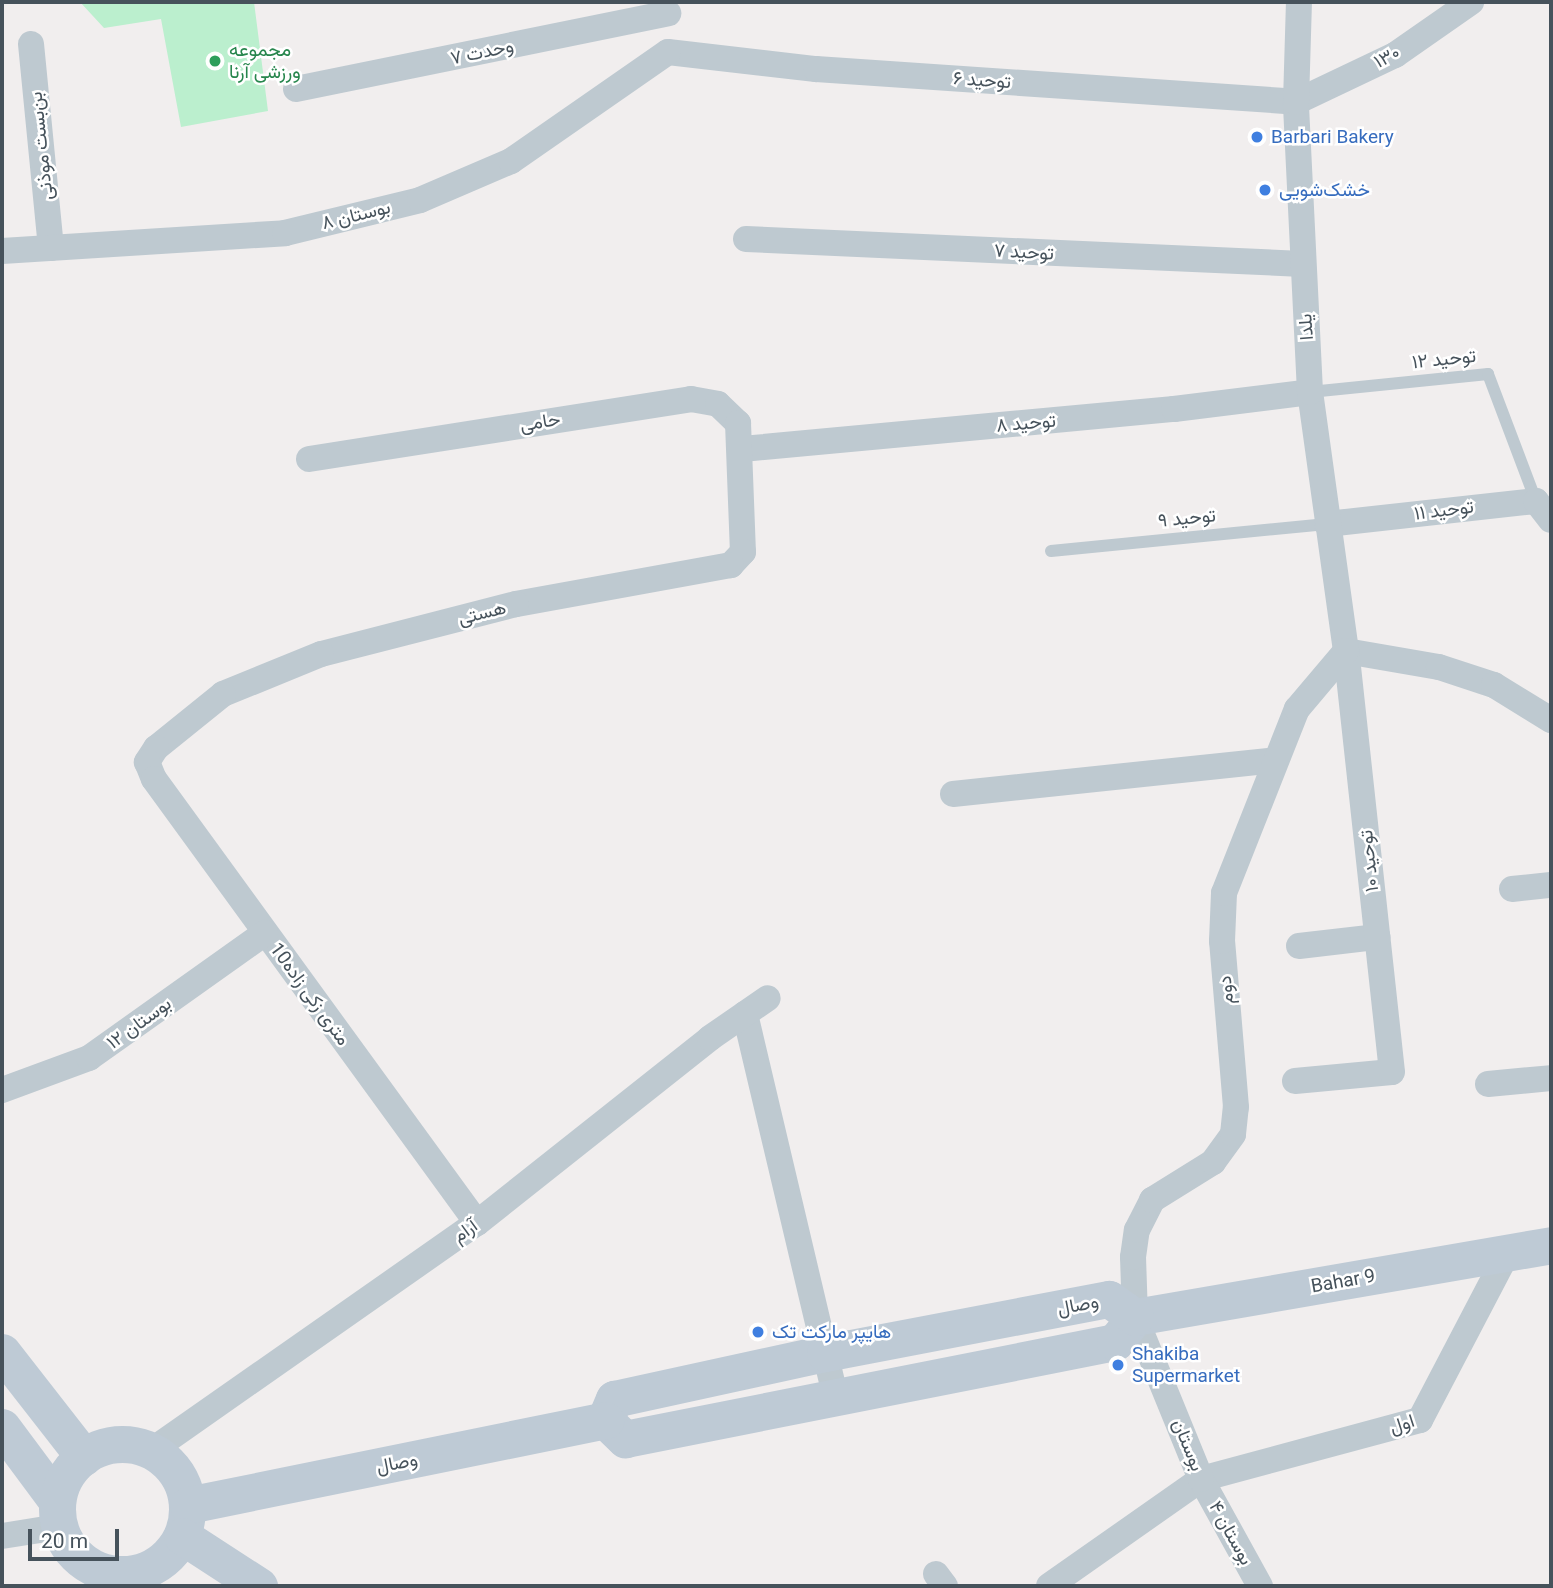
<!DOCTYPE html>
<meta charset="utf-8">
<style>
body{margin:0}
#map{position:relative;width:1553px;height:1588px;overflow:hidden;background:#f1eeee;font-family:Roboto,Vazirmatn,sans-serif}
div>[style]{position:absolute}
.green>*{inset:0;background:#bbefce}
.lane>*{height:12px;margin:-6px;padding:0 6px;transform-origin:6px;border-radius:6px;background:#bec9d0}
.street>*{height:26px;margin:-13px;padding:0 13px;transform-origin:13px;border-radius:13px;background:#bec9d0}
.secondary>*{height:37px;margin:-18.5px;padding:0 18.5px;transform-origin:18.5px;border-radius:18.5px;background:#becad5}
.secondary>.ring{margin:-18.5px;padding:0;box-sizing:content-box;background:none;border:37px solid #becad5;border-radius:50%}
.dots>*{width:19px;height:19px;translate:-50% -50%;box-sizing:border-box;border:4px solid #fff;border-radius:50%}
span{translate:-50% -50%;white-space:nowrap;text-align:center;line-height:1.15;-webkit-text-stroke:5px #fff;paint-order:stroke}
.leisure-label{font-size:19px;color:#27864d}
.left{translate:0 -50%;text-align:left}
.street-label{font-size:19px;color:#46525b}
.shop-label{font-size:19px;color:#366cbe}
.frame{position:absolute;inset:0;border:4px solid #46525b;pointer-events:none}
.scale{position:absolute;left:28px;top:1529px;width:91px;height:32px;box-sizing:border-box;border:4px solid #46525b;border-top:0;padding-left:9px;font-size:21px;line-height:24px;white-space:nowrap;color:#46525b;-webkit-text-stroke:5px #fff;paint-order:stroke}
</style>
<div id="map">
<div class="green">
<div style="clip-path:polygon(80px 2px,254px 2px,268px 111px,181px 127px,161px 19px,104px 28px)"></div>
</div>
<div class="lane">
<div style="left:1310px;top:392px;width:179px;rotate:-5.8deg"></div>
<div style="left:1488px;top:374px;width:136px;rotate:69.3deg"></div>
<div style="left:1051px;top:551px;width:277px;rotate:-5.6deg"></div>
</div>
<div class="street">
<div style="left:31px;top:44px;width:205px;rotate:84.4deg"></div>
<div style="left:668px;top:52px;width:149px;rotate:6.6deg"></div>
<div style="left:816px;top:69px;width:481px;rotate:3.9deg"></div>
<div style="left:1296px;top:102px;width:110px;rotate:-25.4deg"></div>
<div style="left:1395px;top:55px;width:93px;rotate:-34.9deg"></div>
<div style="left:296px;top:89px;width:380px;rotate:-11.5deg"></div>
<div style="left:746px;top:239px;width:557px;rotate:2.57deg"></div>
<div style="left:2px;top:251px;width:284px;rotate:-3.6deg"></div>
<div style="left:285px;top:233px;width:139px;rotate:-13.7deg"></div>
<div style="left:420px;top:200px;width:99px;rotate:-23.2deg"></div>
<div style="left:511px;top:161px;width:191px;rotate:-34.8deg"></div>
<div style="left:742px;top:449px;width:434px;rotate:-5.3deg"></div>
<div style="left:1174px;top:409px;width:137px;rotate:-7.1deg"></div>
<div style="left:309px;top:459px;width:387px;rotate:-8.9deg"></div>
<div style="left:691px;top:399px;width:27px;rotate:10deg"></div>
<div style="left:718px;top:404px;width:28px;rotate:44deg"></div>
<div style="left:738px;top:423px;width:129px;rotate:87.8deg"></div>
<div style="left:743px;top:552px;width:18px;rotate:133deg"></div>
<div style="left:731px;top:565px;width:219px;rotate:169.7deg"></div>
<div style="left:516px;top:604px;width:201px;rotate:165.6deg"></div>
<div style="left:321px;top:654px;width:106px;rotate:157.8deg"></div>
<div style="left:223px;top:694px;width:86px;rotate:141.1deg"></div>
<div style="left:156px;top:748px;width:17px;rotate:123deg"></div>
<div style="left:147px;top:762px;width:18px;rotate:68deg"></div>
<div style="left:154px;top:779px;width:549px;rotate:53.96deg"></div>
<div style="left:1327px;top:524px;width:210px;rotate:-6.3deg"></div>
<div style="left:1536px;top:501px;width:24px;rotate:52deg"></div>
<div style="left:1346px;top:651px;width:94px;rotate:9.8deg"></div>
<div style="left:1439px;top:667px;width:58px;rotate:18.1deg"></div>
<div style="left:1494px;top:685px;width:67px;rotate:31.6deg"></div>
<div style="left:953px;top:794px;width:324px;rotate:-6deg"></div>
<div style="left:1512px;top:889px;width:39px;rotate:-6deg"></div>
<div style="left:1299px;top:946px;width:79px;rotate:-6.6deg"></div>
<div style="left:745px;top:1014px;width:396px;rotate:76.7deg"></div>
<div style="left:1295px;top:1081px;width:97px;rotate:-5.3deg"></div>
<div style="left:1392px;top:1072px;width:424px;rotate:-96.2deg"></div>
<div style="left:1346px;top:651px;width:261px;rotate:-97.9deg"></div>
<div style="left:1310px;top:392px;width:290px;rotate:-92.8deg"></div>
<div style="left:1296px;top:102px;width:100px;rotate:-88.3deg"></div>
<div style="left:1488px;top:1084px;width:63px;rotate:-5.4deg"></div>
<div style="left:2px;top:1090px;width:93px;rotate:-20.2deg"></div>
<div style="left:89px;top:1058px;width:216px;rotate:-35.4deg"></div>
<div style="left:151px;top:1451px;width:398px;rotate:-35deg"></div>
<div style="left:477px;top:1223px;width:298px;rotate:-38.4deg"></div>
<div style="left:710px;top:1038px;width:70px;rotate:-34.6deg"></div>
<div style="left:2px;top:1536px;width:58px;rotate:-9deg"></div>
<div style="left:936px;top:1574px;width:15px;rotate:53deg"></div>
<div style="left:1049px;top:1586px;width:186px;rotate:-35.1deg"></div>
<div style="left:1201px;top:1479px;width:227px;rotate:-15.1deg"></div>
<div style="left:1420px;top:1420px;width:190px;rotate:-62.4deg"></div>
<div style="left:1260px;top:1586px;width:122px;rotate:-118.9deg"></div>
<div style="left:1201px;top:1479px;width:175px;rotate:-112.2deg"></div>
<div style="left:1135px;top:1317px;width:60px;rotate:-91.9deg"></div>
<div style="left:1133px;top:1257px;width:27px;rotate:-82deg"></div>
<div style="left:1137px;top:1230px;width:34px;rotate:-63deg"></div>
<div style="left:1152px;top:1200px;width:72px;rotate:-31.9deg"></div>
<div style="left:1213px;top:1162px;width:34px;rotate:-54deg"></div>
<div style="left:1233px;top:1134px;width:27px;rotate:-84deg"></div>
<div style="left:1236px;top:1107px;width:167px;rotate:-94.8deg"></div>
<div style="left:1222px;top:941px;width:48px;rotate:-87.6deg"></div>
<div style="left:1224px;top:893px;width:198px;rotate:-68.4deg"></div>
<div style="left:1297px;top:709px;width:76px;rotate:-49.8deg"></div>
</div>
<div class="secondary">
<div style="left:2px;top:1352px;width:133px;rotate:52deg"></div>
<div style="left:605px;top:1420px;width:28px;rotate:44deg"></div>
<div style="left:625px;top:1439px;width:500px;rotate:-11.2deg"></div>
<div style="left:1115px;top:1342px;width:32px;rotate:-51deg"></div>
<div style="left:1135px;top:1317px;width:422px;rotate:-9.8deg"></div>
<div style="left:605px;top:1420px;width:23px;rotate:-67deg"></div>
<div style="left:614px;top:1399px;width:216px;rotate:-12.3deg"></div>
<div style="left:825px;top:1353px;width:289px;rotate:-10.8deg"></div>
<div style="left:1109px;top:1299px;width:32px;rotate:35deg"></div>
<div style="left:2px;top:1427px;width:92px;rotate:53.4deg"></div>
<div class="ring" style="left:57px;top:1444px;width:93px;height:93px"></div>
<div style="left:188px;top:1505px;width:426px;rotate:-11.5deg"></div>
<div style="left:182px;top:1536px;width:92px;rotate:33deg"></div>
</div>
<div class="dots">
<div style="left:215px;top:61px;background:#2e9e5b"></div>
<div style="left:1257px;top:137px;background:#3f7fe0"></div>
<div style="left:1265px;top:190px;background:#3f7fe0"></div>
<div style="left:758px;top:1332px;background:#3f7fe0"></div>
<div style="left:1118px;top:1365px;background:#3f7fe0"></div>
</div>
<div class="leisure-label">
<span class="left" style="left:229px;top:61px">مجموعه<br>ورزشی آرنا</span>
</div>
<div class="street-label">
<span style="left:482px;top:52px;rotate:-12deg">وحدت ۷</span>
<span style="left:1387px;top:57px;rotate:-28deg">۱۳۰</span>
<span style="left:982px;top:80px;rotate:4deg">توحید ۶</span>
<span style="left:41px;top:146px;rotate:-96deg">بن‌بست موذنی</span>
<span style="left:356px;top:215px;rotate:-14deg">بوستان ۸</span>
<span style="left:1024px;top:252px;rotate:3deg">توحید ۷</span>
<span style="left:1306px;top:327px;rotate:-94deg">یلدا</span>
<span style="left:1444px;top:359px;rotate:-6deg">توحید ۱۲</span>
<span style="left:540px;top:422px;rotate:-9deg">حامی</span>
<span style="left:1026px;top:423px;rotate:-5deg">توحید ۸</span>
<span style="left:1444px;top:510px;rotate:-7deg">توحید ۱۱</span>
<span style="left:1187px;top:518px;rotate:-6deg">توحید ۹</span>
<span style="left:482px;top:613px;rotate:-14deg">هستی</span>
<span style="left:1369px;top:861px;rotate:-96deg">توحید ۱۰</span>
<span style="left:1226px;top:990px;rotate:-95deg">دوم</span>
<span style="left:310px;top:994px;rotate:54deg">10متری زکی زاده</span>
<span style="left:139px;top:1023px;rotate:-36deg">بوستان ۱۲</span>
<span style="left:465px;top:1231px;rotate:-36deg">آرام</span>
<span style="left:1343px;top:1281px;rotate:-10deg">Bahar 9</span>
<span style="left:1078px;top:1305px;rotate:-11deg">وصال</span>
<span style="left:1402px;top:1424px;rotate:-18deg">اول</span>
<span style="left:1188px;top:1445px;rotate:68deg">بوستان</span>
<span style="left:397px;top:1463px;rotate:-11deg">وصال</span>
<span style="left:1231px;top:1533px;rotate:61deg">بوستان ۴</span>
</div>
<div class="shop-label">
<span class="left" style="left:1271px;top:137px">Barbari Bakery</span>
<span class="left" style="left:1279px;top:190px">خشک‌شویی</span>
<span class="left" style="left:772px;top:1332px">هایپر مارکت تک</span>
<span class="left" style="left:1132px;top:1365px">Shakiba<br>Supermarket</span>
</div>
<div class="frame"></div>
<div class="scale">20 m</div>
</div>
